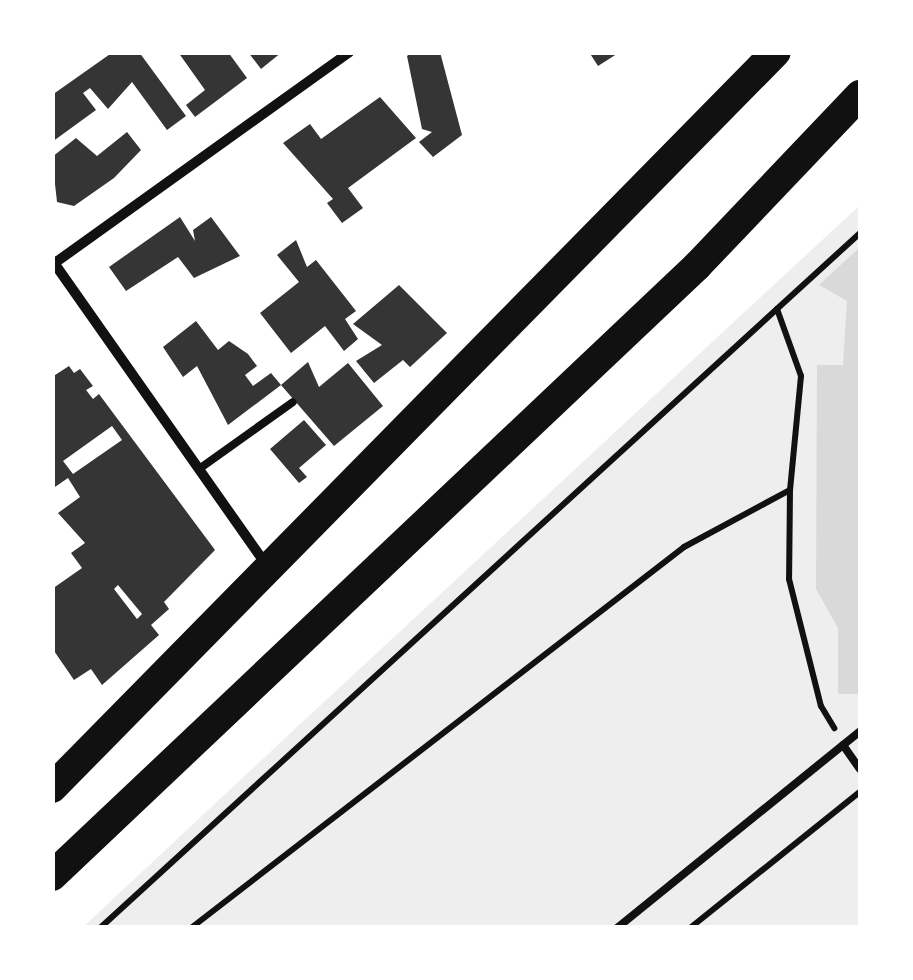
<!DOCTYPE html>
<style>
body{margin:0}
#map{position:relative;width:913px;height:980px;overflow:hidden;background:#fff;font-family:"Exo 2",sans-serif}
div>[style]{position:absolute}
.green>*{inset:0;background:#eee}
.water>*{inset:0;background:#d9d9d9}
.building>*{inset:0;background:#353535}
.path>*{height:6px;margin:-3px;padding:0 3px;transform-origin:3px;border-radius:3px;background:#111}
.service>*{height:8px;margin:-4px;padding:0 4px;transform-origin:4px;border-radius:4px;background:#111}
.minor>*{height:10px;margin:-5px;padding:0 5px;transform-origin:5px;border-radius:5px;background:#111}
.motorway>*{height:30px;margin:-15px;padding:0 15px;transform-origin:15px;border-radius:15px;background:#111}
span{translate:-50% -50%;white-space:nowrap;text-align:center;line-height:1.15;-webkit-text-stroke:10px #fff;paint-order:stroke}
.frame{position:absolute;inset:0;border:55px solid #fff;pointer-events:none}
</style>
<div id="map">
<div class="green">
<div style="clip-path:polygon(860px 205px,860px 927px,82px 928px,297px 727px)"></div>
</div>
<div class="water">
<div style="clip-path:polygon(860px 247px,860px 694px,838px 694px,838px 628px,816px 589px,817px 365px,843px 365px,847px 301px,819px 285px)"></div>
</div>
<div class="building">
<div style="clip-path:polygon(113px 52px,139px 52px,186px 116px,167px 130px,132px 82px,108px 109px,90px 88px,83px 93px,96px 110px,52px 142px,52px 95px)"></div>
<div style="clip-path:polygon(178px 52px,228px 52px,247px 78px,195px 117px,186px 105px,205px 90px)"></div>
<div style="clip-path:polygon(248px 52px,282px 52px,261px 69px)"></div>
<div style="clip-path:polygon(412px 52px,440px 52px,462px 135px,433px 157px,419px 142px,432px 132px,422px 129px,407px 56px)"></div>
<div style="clip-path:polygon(589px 52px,620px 52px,598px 66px)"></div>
<div style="clip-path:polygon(380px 97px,416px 138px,348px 188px,363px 208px,342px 223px,327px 203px,333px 199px,283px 143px,310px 124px,321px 139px)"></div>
<div style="clip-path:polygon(127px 132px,141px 150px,114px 178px,74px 206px,57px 202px,52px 157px,76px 138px,97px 156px)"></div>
<div style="clip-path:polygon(180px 217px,195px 241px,193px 230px,211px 217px,240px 256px,194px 278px,178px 257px,126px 291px,109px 267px)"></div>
<div style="clip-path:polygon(296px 240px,307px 267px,316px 260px,356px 311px,345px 319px,358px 339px,344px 351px,325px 326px,291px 353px,260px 313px,299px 282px,277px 255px)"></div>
<div style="clip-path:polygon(399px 285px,447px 333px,410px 367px,403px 360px,374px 383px,356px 361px,382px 345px,353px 324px)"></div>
<div style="clip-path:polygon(196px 321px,218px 350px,229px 341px,248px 354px,257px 366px,245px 375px,253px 386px,271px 373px,281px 385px,228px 425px,197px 366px,183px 377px,163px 347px)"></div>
<div style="clip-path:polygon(308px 362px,319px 387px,348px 363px,383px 406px,334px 446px,281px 385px)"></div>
<div style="clip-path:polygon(evenodd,69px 366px,74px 373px,80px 369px,93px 386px,86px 390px,93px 399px,99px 394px,215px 550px,164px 602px,169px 609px,151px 625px,159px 635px,102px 685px,91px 669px,74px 680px,52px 648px,52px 589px,82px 568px,71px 553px,85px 543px,58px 513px,80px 497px,68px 478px,52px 489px,52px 377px,69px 366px,112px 426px,122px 440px,73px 474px,63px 461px,112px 426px,69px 366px,118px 585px,142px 614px,137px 619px,114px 589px,118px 585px)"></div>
<div style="clip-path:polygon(304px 420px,326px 445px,299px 468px,307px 477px,299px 483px,270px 449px)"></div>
</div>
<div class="path">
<div style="left:777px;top:309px;width:71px;rotate:70.3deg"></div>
<div style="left:801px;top:376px;width:115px;rotate:95.5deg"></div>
<div style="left:100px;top:928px;width:1030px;rotate:-42.44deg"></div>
<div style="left:191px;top:928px;width:623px;rotate:-37.7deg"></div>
<div style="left:684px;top:547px;width:120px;rotate:-28.3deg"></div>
<div style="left:790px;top:490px;width:89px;rotate:90.6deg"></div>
<div style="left:789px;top:579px;width:131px;rotate:75.9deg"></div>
<div style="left:821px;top:706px;width:26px;rotate:59deg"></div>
<div style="left:690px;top:928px;width:218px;rotate:-38.7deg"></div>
</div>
<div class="service">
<div style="left:199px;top:469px;width:115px;rotate:-35.5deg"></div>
<div style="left:843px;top:745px;width:29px;rotate:55deg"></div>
<div style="left:617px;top:928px;width:313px;rotate:-39deg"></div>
</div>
<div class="minor">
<div style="left:52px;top:260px;width:374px;rotate:54.9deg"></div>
<div style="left:52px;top:265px;width:366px;rotate:-35.6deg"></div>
</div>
<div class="motorway">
<div style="left:52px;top:788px;width:1032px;rotate:-45.47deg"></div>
<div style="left:52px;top:876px;width:888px;rotate:-43.4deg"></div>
<div style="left:697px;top:266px;width:236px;rotate:-46.4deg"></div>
</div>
<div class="frame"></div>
</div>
